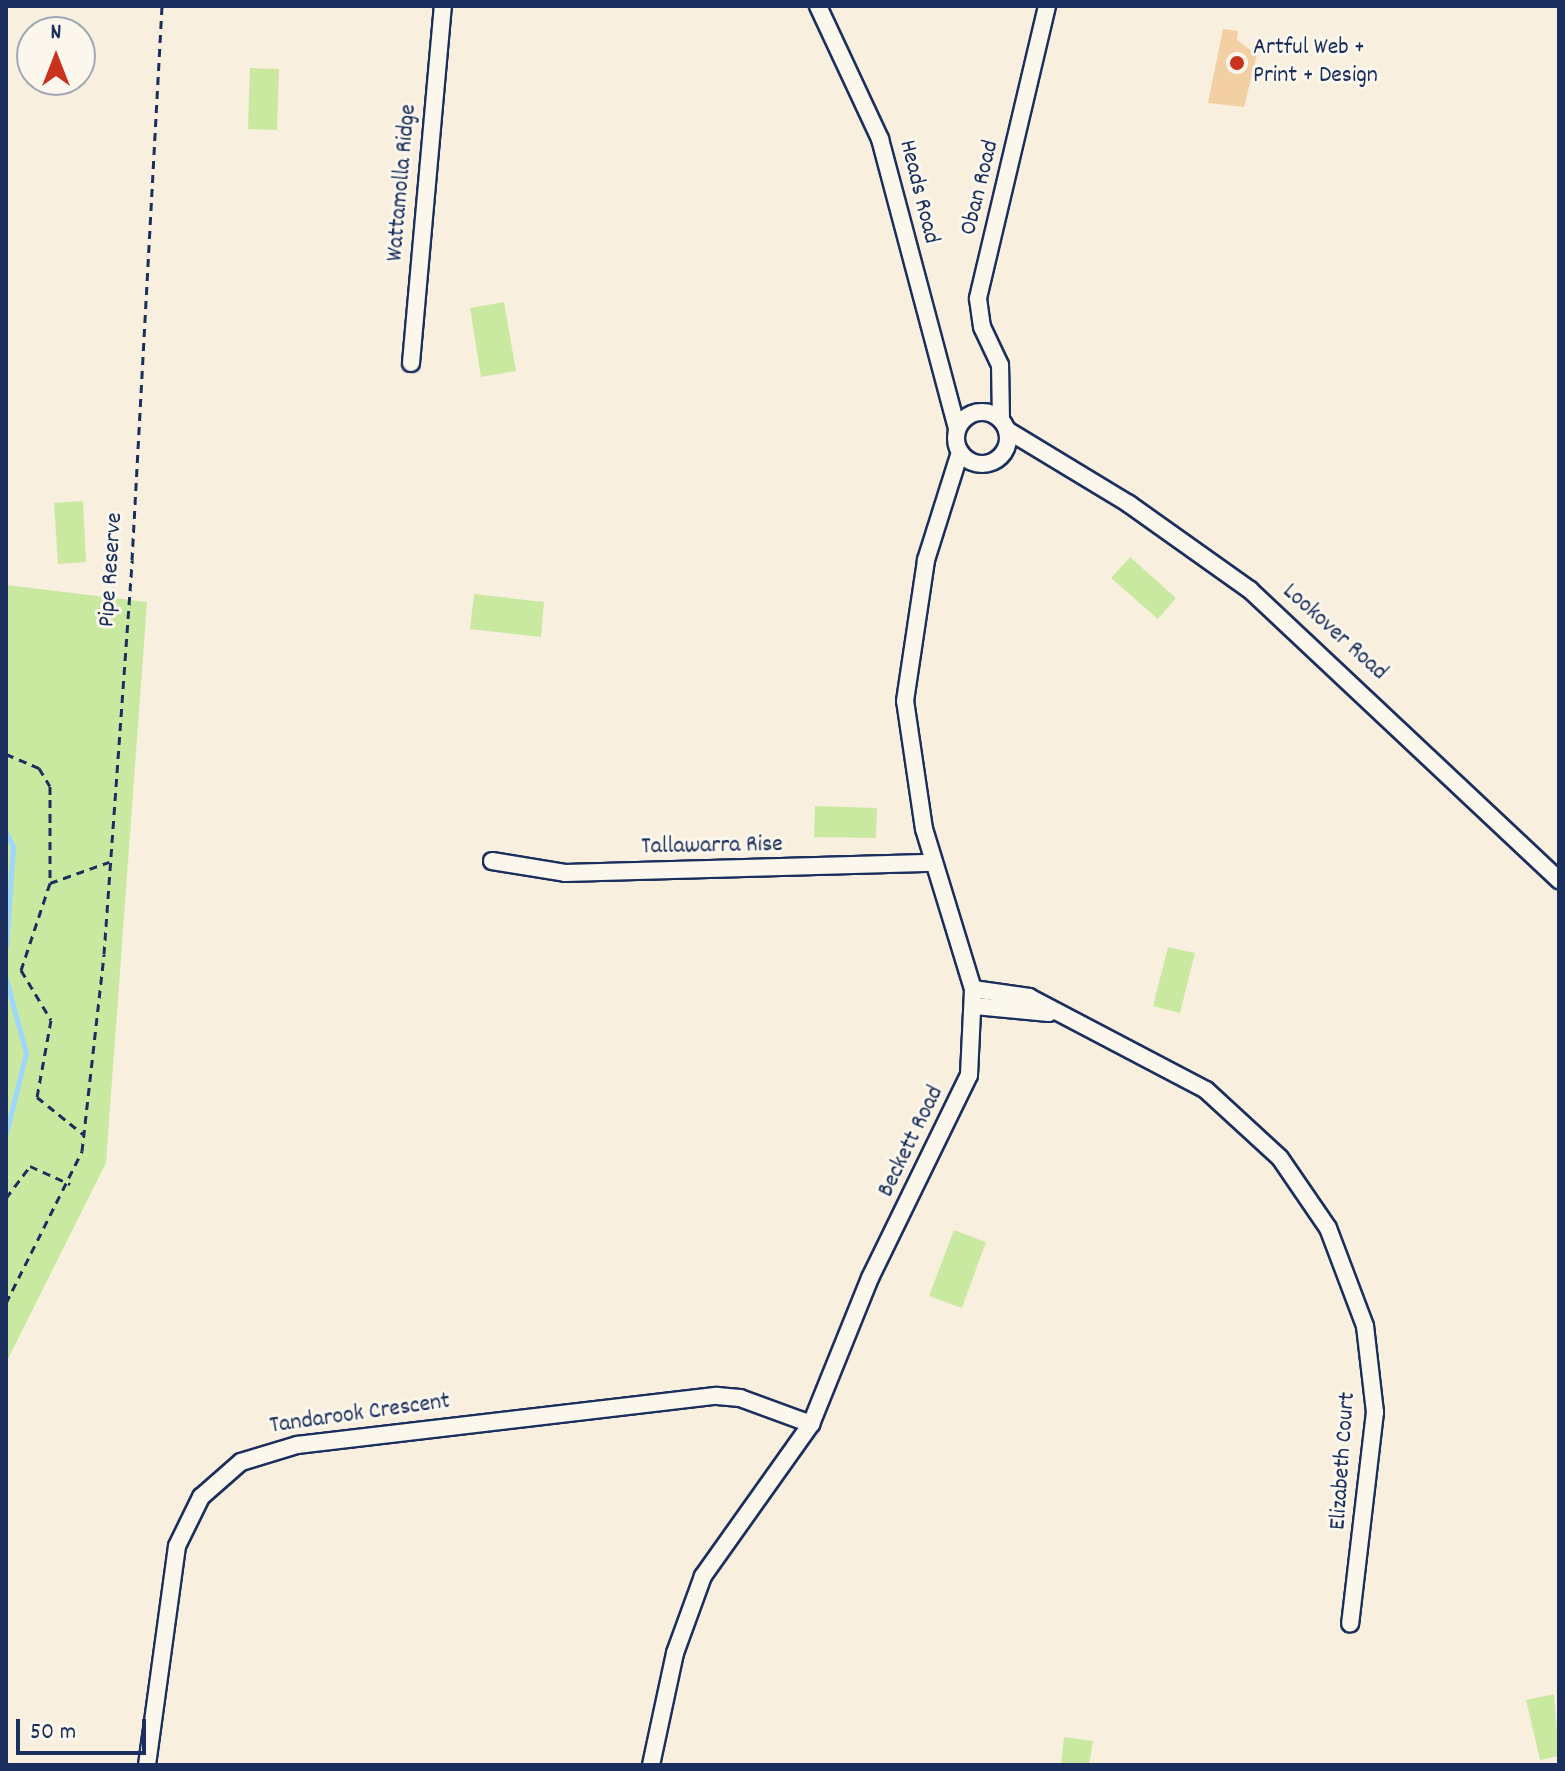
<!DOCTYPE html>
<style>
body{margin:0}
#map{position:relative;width:1565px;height:1771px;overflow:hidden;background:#f9efde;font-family:Dekko,sans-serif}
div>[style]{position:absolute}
.green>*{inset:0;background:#c9e9a1}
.stream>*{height:5px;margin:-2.5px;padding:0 2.5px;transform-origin:2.5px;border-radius:2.5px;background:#9ed6fe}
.building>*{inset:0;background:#f3d0a4}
.path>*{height:3px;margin-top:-1.5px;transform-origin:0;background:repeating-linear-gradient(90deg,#1b2f5e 0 8px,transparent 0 14px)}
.roads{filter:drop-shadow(2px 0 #1b2f5e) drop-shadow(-2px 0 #1b2f5e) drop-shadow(0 2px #1b2f5e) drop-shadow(0 -2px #1b2f5e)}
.minor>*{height:16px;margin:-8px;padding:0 8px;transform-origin:8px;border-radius:8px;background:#fbf7ec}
.minor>.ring{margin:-8px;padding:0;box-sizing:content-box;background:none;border:16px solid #fbf7ec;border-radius:50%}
.dots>*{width:22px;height:22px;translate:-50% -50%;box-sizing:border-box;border:4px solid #fbf7ec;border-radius:50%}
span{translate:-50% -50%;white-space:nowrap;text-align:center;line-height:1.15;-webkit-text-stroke:6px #fbf7ec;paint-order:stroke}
.poi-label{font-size:24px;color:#1b2f5e}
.left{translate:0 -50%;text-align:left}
.street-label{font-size:24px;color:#1b2f5e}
.frame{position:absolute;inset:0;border:8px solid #1b2f5e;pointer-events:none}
.north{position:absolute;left:16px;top:16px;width:80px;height:80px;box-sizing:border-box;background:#fbf7ec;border:2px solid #a1a7b3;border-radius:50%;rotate:0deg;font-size:22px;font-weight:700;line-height:32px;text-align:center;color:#1b2f5e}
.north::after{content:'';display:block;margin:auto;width:28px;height:36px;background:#c8321e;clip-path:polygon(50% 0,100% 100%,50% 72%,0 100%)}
.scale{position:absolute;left:16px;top:1719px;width:130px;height:36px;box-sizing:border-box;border:4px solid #1b2f5e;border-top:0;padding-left:10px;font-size:24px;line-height:28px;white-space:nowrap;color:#1b2f5e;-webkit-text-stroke:6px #fbf7ec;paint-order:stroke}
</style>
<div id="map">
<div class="green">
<div style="clip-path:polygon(250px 68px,279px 69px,277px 130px,248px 129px)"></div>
<div style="clip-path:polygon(504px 302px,516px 371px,481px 377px,470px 308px)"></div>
<div style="clip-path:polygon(83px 501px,86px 562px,58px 564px,54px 503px)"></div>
<div style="clip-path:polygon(1130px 557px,1176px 598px,1158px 619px,1111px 578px)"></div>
<div style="clip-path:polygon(6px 585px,147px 602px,106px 1163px,6px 1363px)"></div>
<div style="clip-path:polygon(474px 594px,544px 602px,541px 637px,470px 629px)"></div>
<div style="clip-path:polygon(815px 806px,877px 808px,876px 838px,814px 837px)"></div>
<div style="clip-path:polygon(1168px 947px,1195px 953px,1180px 1013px,1153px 1006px)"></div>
<div style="clip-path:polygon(954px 1230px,986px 1242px,962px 1308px,929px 1296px)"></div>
<div style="clip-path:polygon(1554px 1694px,1559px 1756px,1540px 1760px,1526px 1700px)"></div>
<div style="clip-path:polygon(1064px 1737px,1093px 1741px,1089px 1765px,1061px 1765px)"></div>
</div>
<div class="stream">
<div style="left:6px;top:833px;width:16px;rotate:63deg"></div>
<div style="left:13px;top:847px;width:100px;rotate:94deg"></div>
<div style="left:6px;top:979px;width:77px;rotate:74.9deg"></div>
<div style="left:26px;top:1053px;width:82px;rotate:104deg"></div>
</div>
<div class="building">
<div style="clip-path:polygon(1223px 29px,1238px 31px,1237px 40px,1257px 55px,1244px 107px,1208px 103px)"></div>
</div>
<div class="path">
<div style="left:6px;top:754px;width:36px;rotate:23deg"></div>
<div style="left:39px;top:768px;width:21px;rotate:59deg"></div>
<div style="left:50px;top:786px;width:97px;rotate:90deg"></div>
<div style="left:50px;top:883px;width:92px;rotate:108.4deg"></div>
<div style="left:21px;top:970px;width:58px;rotate:59deg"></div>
<div style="left:51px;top:1020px;width:78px;rotate:100.3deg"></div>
<div style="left:37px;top:1097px;width:59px;rotate:38.8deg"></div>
<div style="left:50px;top:883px;width:63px;rotate:-19.6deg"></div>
<div style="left:6px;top:1198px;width:40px;rotate:-53deg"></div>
<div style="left:30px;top:1166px;width:44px;rotate:24.2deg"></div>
<div style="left:6px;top:1303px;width:170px;rotate:-63.4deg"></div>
<div style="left:82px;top:1151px;width:198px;rotate:-83.6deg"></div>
<div style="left:104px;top:954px;width:395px;rotate:-85.9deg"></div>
<div style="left:132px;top:560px;width:555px;rotate:-86.9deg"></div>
</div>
<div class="roads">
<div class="minor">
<div style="left:818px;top:6px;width:147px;rotate:65deg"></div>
<div style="left:880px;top:139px;width:300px;rotate:75.1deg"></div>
<div style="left:411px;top:363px;width:358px;rotate:-84.9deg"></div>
<div class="ring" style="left:956px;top:412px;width:36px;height:36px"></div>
<div style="left:1001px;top:420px;width:55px;rotate:-91deg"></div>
<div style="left:1000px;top:365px;width:42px;rotate:-115.3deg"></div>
<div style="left:982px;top:327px;width:29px;rotate:-98deg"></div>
<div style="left:978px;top:298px;width:300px;rotate:-76.7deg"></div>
<div style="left:1007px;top:430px;width:143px;rotate:31.2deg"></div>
<div style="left:1129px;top:504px;width:148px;rotate:35.4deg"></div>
<div style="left:1250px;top:590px;width:424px;rotate:43.2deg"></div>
<div style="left:492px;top:861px;width:74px;rotate:9.3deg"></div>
<div style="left:565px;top:873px;width:369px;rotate:-1.6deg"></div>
<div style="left:973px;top:989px;width:57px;rotate:8.1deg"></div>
<div style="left:1029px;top:997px;width:200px;rotate:27.7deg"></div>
<div style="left:1206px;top:1090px;width:100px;rotate:42.6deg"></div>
<div style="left:1280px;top:1158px;width:85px;rotate:55.6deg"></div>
<div style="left:1328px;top:1228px;width:105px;rotate:69.3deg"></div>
<div style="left:1365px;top:1326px;width:87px;rotate:83.4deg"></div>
<div style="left:1375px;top:1412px;width:213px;rotate:96.7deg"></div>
<div style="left:975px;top:1006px;width:74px;rotate:5.4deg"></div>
<div style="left:147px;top:1765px;width:221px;rotate:-82.2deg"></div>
<div style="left:177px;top:1546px;width:55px;rotate:-63.9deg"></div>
<div style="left:201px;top:1497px;width:53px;rotate:-41.2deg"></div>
<div style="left:241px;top:1462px;width:59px;rotate:-16.9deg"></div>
<div style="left:297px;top:1445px;width:423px;rotate:-6.7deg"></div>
<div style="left:717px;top:1396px;width:23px;rotate:5deg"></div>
<div style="left:740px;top:1398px;width:76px;rotate:20.1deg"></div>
<div style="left:651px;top:1765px;width:115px;rotate:-77.9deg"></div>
<div style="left:675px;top:1653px;width:82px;rotate:-70deg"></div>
<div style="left:703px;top:1576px;width:186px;rotate:-54.6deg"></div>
<div style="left:811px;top:1424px;width:157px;rotate:-68deg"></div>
<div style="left:870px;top:1278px;width:226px;rotate:-64deg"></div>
<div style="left:969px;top:1075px;width:86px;rotate:-87.3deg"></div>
<div style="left:973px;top:989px;width:167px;rotate:-107deg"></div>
<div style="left:924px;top:829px;width:129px;rotate:-98.4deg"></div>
<div style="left:905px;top:701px;width:143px;rotate:-81.5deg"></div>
<div style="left:926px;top:560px;width:113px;rotate:-72.5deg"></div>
</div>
</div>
<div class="dots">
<div style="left:1237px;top:63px;background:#c8321e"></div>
</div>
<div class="poi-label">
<span class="left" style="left:1253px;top:63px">Artful Web +<br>Print + Design</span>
</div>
<div class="street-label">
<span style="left:403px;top:183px;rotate:-85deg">Wattamolla Ridge</span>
<span style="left:981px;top:188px;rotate:-76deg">Oban Road</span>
<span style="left:918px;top:192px;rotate:76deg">Heads Road</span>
<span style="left:112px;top:570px;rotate:-86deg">Pipe Reserve</span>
<span style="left:1334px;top:633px;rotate:42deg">Lookover Road</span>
<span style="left:712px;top:847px;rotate:-1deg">Tallawarra Rise</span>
<span style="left:912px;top:1142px;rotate:-64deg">Beckett Road</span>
<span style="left:360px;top:1415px;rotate:-8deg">Tandarook Crescent</span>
<span style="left:1344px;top:1461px;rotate:-86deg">Elizabeth Court</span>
</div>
<div class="frame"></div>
<div class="north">N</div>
<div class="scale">50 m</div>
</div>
